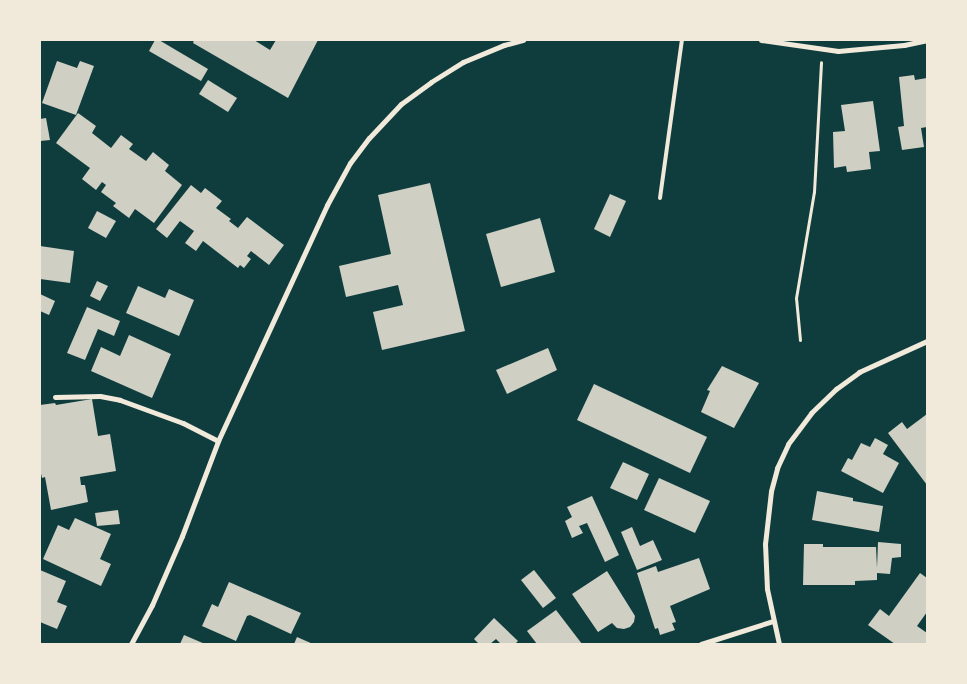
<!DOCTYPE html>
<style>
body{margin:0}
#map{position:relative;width:967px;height:684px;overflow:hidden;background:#0f3d3e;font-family:"Roboto Condensed",sans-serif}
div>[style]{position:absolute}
.building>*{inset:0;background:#cfcfc3}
.path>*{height:3px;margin:-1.5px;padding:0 1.5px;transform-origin:1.5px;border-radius:1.5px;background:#f1e9da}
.service>*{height:4px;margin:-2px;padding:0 2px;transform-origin:2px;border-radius:2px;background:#f1e9da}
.minor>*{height:5px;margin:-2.5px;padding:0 2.5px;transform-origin:2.5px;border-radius:2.5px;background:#f1e9da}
span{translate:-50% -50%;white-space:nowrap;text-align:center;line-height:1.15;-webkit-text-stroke:4px #f1e9da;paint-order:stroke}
.frame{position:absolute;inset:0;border:41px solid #f1e9da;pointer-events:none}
</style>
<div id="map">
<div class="building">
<div style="clip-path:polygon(155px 40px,159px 40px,208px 69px,201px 81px,149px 51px)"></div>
<div style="clip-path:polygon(194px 40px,254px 40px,270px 50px,276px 40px,318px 40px,288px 98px,193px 43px)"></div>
<div style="clip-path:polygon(57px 61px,77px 68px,80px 61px,94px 66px,76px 115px,42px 103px)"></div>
<div style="clip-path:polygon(914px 75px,915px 80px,927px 78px,927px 127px,921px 128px,924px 147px,902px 150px,898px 127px,904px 126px,899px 77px)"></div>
<div style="clip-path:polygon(208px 80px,237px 98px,228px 112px,199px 94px)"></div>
<div style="clip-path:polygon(873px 101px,880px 151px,869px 152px,871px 169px,847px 172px,846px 166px,834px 168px,833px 132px,845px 131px,841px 105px)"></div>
<div style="clip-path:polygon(78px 113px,96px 126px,92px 133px,111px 148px,121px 135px,133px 144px,129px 149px,146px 161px,153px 152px,169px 165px,165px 171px,182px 185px,154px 223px,135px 209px,129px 218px,113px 206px,116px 203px,101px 192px,106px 185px,102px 182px,96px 190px,82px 179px,90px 168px,56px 143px)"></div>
<div style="clip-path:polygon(46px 118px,50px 140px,40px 141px,40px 119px)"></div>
<div style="clip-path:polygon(430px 183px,465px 331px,382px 350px,373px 312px,403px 305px,398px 285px,346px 297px,339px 266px,391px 254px,378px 195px)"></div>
<div style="clip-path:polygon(191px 185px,201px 193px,205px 188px,222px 201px,216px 208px,231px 219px,229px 221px,238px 228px,247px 217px,284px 245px,269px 265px,251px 251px,247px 256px,251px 259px,244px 268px,240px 265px,238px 268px,203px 241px,196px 251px,185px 243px,194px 231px,180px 221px,167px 238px,156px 229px)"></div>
<div style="clip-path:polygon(610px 194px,626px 201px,610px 237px,594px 229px)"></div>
<div style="clip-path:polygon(97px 211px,116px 221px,106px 238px,88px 228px)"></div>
<div style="clip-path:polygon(540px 218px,555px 272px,501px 287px,486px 234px)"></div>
<div style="clip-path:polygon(40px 246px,74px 251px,70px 283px,40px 279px)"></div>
<div style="clip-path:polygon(97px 281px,108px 286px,100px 301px,90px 296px)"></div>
<div style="clip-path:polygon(138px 286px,165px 298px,169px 289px,194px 300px,179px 336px,126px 313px)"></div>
<div style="clip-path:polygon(40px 294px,55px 301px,49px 315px,40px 311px)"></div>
<div style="clip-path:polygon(87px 307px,120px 321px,114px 336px,98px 329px,85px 360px,67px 353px)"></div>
<div style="clip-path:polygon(129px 335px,171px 354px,152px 398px,91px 371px,101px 347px,120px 356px)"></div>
<div style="clip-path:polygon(548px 348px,557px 370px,507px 394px,496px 370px)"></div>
<div style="clip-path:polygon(722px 366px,759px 383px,734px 428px,701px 412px,710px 391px,707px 390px)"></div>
<div style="clip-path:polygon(594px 384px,707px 437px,690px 473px,577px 420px)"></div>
<div style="clip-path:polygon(92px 399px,98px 436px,110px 434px,116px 471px,80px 477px,81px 485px,85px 485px,88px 502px,51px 510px,45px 477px,42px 478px,40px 469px,40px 405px,55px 403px,56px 405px)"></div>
<div style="clip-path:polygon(927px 414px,927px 485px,888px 433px,902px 422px,907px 429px)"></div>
<div style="clip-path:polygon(875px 438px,888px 445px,883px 454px,899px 463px,883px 493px,841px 471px,848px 458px,852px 460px,861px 443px,870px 447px)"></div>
<div style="clip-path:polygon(623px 462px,649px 474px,637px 500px,610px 488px)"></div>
<div style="clip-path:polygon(659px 478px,710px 501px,695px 533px,644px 510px)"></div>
<div style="clip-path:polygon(817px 491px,853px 498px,853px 501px,883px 506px,879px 532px,812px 520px)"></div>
<div style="clip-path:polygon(592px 496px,619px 555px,605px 562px,587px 523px,579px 526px,583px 533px,572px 538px,565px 521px,572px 517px,567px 507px)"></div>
<div style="clip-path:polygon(118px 510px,120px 524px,97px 526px,95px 513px)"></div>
<div style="clip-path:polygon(75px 518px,111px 534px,100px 559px,111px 564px,101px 586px,43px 559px,58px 525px,69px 530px)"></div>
<div style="clip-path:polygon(632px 527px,640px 546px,653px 540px,662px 560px,637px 570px,621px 532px)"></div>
<div style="clip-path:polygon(878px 542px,901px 544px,901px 557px,892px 558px,890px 574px,877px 573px,877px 580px,855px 581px,855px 585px,803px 585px,804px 544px,823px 544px,823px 547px,876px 547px,877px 568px)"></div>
<div style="clip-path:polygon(699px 558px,710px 589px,670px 606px,676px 622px,672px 623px,675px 630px,660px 635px,658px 628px,655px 629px,637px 573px,656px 566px,658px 572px)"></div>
<div style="clip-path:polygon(40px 570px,66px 581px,57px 602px,67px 606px,57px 629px,40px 622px)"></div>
<div style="clip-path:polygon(534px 570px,556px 598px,543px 608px,521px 580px)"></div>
<div style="clip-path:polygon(607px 571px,635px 616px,634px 622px,630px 627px,624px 629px,617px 628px,612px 623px,598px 632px,572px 594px)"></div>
<div style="clip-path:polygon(920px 573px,927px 578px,927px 612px,917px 626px,927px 633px,927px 644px,895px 644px,868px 625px,880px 609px,889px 616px)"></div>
<div style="clip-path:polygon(229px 582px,301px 613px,291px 634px,250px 615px,247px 616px,236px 641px,202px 626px,212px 604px,218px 607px)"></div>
<div style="clip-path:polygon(556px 610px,582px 644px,537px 644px,527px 631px)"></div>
<div style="clip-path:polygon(494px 618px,518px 641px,515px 644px,501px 644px,496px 639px,490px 644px,479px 644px,474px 639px)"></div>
<div style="clip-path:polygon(184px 635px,205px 644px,180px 644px)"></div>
<div style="clip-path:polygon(297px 637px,313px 644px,294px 644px)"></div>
</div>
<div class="path">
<div style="left:800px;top:340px;width:42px;rotate:-95.4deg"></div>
<div style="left:796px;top:298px;width:108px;rotate:-80.4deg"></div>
<div style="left:814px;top:192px;width:130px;rotate:-86.9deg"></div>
</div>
<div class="service">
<div style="left:660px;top:198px;width:160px;rotate:-82.1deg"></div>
</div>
<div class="minor">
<div style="left:761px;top:40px;width:78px;rotate:8.1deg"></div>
<div style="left:838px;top:51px;width:66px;rotate:-5.2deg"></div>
<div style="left:904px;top:45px;width:24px;rotate:-12deg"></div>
<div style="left:55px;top:397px;width:45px;rotate:-1.3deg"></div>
<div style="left:100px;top:396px;width:20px;rotate:11deg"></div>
<div style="left:120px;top:400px;width:67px;rotate:20.1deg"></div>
<div style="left:183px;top:423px;width:39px;rotate:27deg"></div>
<div style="left:131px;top:644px;width:44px;rotate:-61.7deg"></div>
<div style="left:152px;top:605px;width:75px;rotate:-66.5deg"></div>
<div style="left:182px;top:536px;width:102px;rotate:-69.2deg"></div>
<div style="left:218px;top:441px;width:260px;rotate:-65.2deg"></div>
<div style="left:327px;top:205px;width:48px;rotate:-61.3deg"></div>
<div style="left:350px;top:163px;width:31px;rotate:-53deg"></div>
<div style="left:369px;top:138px;width:47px;rotate:-46.7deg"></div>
<div style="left:401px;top:104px;width:37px;rotate:-36deg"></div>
<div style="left:431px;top:82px;width:38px;rotate:-32deg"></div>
<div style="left:463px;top:62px;width:44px;rotate:-22.5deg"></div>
<div style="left:504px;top:45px;width:20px;rotate:-15deg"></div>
<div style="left:701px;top:644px;width:76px;rotate:-17.7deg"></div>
<div style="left:779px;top:644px;width:56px;rotate:-102.3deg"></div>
<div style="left:767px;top:589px;width:45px;rotate:-92.5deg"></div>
<div style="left:765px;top:544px;width:53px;rotate:-83.5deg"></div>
<div style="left:771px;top:491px;width:24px;rotate:-75deg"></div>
<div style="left:777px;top:468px;width:26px;rotate:-65deg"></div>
<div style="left:788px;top:444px;width:39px;rotate:-53deg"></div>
<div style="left:811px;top:413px;width:35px;rotate:-44deg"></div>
<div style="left:836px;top:389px;width:29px;rotate:-36deg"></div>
<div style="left:859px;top:372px;width:75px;rotate:-24.5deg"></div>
</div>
<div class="frame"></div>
</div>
